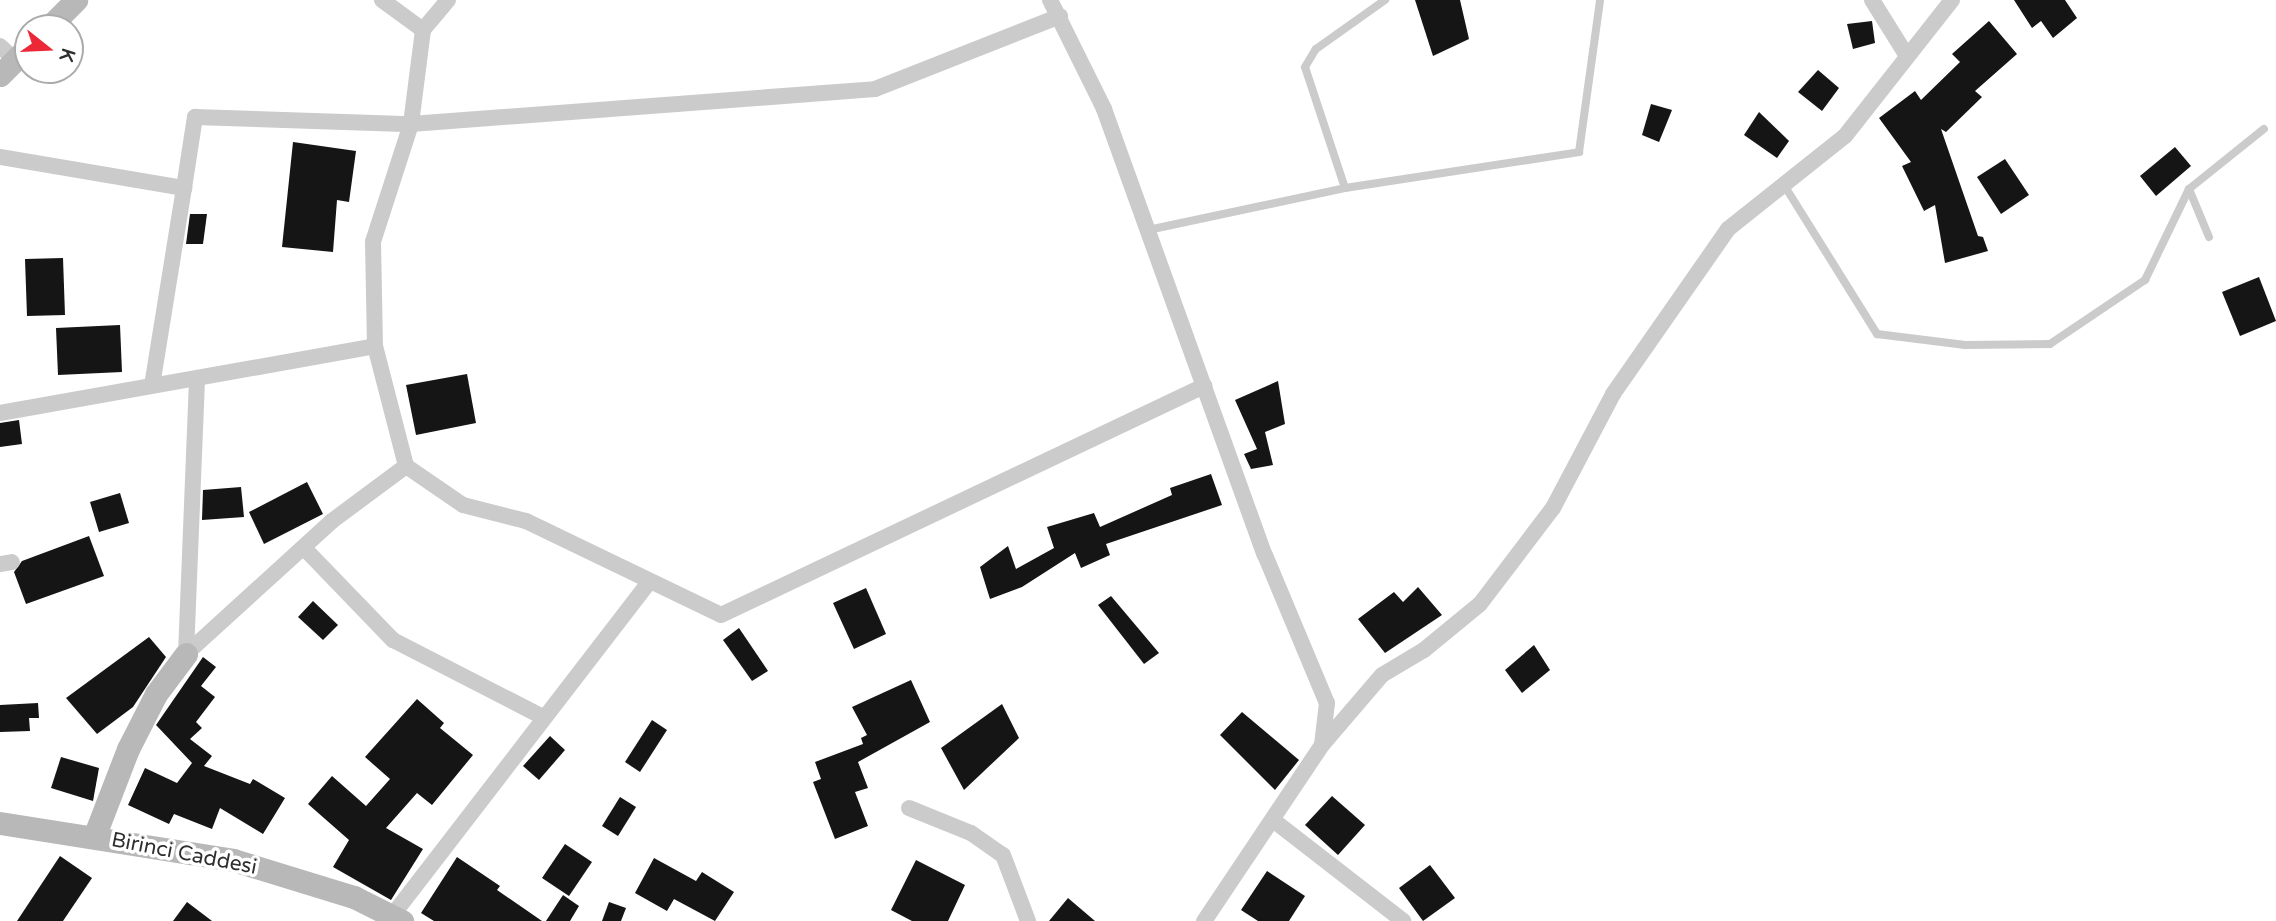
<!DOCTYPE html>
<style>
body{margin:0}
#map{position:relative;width:2276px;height:921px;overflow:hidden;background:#fff;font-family:"Varela Round",sans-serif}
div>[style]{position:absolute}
.building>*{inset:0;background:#151515}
.lane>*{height:8px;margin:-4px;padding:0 4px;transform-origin:4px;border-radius:4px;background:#cbcbcb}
.street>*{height:16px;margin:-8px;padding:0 8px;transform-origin:8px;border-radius:8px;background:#cbcbcb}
.secondary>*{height:23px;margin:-11.5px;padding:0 11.5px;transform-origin:11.5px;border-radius:11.5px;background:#b8b8b8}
span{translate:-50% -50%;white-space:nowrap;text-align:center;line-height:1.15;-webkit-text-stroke:7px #fff;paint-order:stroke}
.street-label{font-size:21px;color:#2e2e2e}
.north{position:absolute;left:14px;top:14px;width:70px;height:70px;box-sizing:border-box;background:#fff;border:2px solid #ababab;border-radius:50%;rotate:108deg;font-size:19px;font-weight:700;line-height:28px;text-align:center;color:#2e2e2e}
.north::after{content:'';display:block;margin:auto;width:24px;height:32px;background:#ec2837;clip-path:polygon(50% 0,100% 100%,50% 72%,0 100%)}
</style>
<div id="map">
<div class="building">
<div style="clip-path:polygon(1415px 0,1460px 0,1469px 39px,1433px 56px)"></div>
<div style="clip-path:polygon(2014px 0,2065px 0,2077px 18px,2053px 38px,2041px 21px,2032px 28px)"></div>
<div style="clip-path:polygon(1872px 21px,1875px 43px,1853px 49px,1847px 24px)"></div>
<div style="clip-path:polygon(1989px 21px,2017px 54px,1975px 91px,1982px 97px,1946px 132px,1941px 129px,1978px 236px,1983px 237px,1988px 251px,1945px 263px,1935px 205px,1924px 211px,1902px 166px,1911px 162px,1879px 118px,1915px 91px,1921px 100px,1960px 62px,1952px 54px)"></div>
<div style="clip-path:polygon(1818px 70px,1839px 88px,1822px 111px,1798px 92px)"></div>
<div style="clip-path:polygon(1651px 104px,1672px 110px,1659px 142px,1642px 135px)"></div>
<div style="clip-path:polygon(1759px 112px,1789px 141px,1777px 158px,1744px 135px)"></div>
<div style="clip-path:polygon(293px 142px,356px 151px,349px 202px,337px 200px,333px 252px,282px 247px)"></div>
<div style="clip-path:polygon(2175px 147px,2191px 166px,2156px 196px,2140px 176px)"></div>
<div style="clip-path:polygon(2005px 159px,2029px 195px,2001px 214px,1977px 177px)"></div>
<div style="clip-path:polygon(190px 214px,207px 214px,203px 244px,186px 244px)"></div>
<div style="clip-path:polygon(63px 258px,65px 315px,27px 316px,25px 259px)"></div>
<div style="clip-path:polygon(2259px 277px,2276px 321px,2240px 336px,2222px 292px)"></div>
<div style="clip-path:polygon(120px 325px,122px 372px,58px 375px,56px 328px)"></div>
<div style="clip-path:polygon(467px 374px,476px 423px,416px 435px,406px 385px)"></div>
<div style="clip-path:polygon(1278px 381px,1285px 424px,1265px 432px,1273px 465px,1251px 469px,1244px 454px,1257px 449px,1235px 400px)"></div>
<div style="clip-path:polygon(19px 420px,22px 444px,0 447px,0 423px)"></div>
<div style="clip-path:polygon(1211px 474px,1222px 505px,1106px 544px,1110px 555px,1081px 568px,1075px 553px,1022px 587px,990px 599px,980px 567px,1008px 546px,1016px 569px,1054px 548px,1047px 527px,1094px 513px,1100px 527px,1172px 495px,1170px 488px)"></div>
<div style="clip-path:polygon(307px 482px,323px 514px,264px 544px,249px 512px)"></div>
<div style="clip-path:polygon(241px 487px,244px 517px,202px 520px,203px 490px)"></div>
<div style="clip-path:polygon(120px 493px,129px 523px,99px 532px,90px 502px)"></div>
<div style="clip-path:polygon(89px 536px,104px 576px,26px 604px,14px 572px,22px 561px)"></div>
<div style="clip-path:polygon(1418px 587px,1442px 615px,1385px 653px,1358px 619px,1394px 592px,1403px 602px)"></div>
<div style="clip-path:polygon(866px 588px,886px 634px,854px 649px,833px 603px)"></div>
<div style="clip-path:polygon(1111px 596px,1159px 653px,1144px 664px,1098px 605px)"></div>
<div style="clip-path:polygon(313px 601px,338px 625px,323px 640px,298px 617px)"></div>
<div style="clip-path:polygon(739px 628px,768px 671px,752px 681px,723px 640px)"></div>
<div style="clip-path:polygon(149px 637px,166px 657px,133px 707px,97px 734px,66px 698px)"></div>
<div style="clip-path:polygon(1534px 645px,1550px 670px,1522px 693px,1505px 670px)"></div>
<div style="clip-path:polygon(203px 657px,216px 667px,201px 686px,215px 697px,196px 722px,202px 728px,190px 739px,212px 756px,204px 766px,250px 784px,253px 779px,285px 798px,263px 834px,220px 808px,212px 829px,174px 814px,169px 824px,128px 805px,145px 768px,177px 783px,192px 763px,156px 725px)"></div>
<div style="clip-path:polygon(911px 680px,930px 722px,858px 762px,868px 788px,855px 792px,868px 826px,835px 839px,813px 782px,821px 779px,815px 762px,863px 744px,861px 738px,867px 735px,852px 707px)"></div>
<div style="clip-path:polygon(417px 699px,444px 723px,440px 728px,473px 755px,432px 805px,417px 793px,386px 828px,423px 849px,391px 900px,333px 867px,349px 840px,308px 804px,332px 776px,366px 806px,390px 779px,365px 757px)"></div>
<div style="clip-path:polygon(38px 703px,39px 718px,29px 718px,30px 731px,0 732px,0 705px)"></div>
<div style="clip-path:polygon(1002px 704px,1019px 738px,964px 790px,941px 748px)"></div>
<div style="clip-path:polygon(1242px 712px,1299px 760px,1275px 790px,1220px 735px)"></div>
<div style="clip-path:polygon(652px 720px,667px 730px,640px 772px,625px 762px)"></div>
<div style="clip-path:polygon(550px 736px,565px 750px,539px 780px,523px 766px)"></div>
<div style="clip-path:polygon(61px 757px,99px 768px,93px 801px,51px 788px)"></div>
<div style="clip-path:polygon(1332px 796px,1365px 825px,1338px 855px,1305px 825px)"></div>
<div style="clip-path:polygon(620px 797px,636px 807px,618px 836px,602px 826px)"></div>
<div style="clip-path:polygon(565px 844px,592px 862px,569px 896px,542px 878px)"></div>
<div style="clip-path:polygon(60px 856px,92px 878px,63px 921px,17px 921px)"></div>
<div style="clip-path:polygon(457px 857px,500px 886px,497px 890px,542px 921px,434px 921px,421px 913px)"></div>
<div style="clip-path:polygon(654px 858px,696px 881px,702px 872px,734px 892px,715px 921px,674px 899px,667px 911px,635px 893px)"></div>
<div style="clip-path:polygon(916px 860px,965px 885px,948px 921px,912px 921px,891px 910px)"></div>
<div style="clip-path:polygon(1430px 865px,1455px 898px,1423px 921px,1399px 888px)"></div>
<div style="clip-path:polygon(1267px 871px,1305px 896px,1289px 921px,1258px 921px,1241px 910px)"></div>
<div style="clip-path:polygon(563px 895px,579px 906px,570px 921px,546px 921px)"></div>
<div style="clip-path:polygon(1068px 898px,1095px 921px,1049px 921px)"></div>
<div style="clip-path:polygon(187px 902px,212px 921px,173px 921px)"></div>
<div style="clip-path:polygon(609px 902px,626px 908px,621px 921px,602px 921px)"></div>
</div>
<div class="lane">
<div style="left:1784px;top:185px;width:176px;rotate:58deg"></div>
<div style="left:1877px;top:334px;width:89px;rotate:7.1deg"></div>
<div style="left:1965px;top:345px;width:85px;rotate:-0.7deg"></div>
<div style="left:2050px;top:344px;width:115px;rotate:-34deg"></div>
<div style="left:2145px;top:280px;width:101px;rotate:-64.2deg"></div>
<div style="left:2189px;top:189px;width:52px;rotate:67.4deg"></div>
<div style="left:1345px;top:188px;width:127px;rotate:-108.3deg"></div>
<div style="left:1305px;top:67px;width:21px;rotate:-59deg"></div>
<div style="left:1316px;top:49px;width:85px;rotate:-35.4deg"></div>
<div style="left:2189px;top:189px;width:96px;rotate:-38.7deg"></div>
<div style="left:1148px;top:230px;width:201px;rotate:-12deg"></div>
<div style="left:1345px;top:188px;width:237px;rotate:-8.7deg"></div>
<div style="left:1579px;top:152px;width:153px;rotate:-82.1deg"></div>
</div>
<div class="street">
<div style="left:382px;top:0;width:51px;rotate:36.2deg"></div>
<div style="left:448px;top:0;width:39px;rotate:130deg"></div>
<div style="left:423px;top:30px;width:95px;rotate:97.3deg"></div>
<div style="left:411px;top:124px;width:465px;rotate:-4.3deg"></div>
<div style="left:875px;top:89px;width:199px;rotate:-21.5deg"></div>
<div style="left:1050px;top:0;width:122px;rotate:63.6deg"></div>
<div style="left:1104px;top:109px;width:474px;rotate:70.2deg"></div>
<div style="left:1265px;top:555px;width:160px;rotate:67.3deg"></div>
<div style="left:1327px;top:703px;width:42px;rotate:96.8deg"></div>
<div style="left:1322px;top:745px;width:212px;rotate:123.8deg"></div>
<div style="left:1872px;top:0;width:66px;rotate:58deg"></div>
<div style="left:0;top:46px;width:21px;rotate:43deg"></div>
<div style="left:0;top:157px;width:187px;rotate:9.6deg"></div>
<div style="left:184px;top:188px;width:200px;rotate:99.2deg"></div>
<div style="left:184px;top:188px;width:72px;rotate:-81.2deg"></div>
<div style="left:195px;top:117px;width:216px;rotate:1.9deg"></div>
<div style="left:411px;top:124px;width:124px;rotate:107.9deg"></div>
<div style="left:373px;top:242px;width:104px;rotate:88.9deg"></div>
<div style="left:375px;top:346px;width:124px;rotate:75.5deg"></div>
<div style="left:406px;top:466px;width:92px;rotate:143.4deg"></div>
<div style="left:332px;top:521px;width:197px;rotate:137.7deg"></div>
<div style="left:0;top:413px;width:381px;rotate:-10.1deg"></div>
<div style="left:406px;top:466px;width:69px;rotate:34.4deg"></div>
<div style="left:463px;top:505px;width:65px;rotate:14.3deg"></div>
<div style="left:526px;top:521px;width:216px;rotate:25.7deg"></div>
<div style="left:721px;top:615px;width:535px;rotate:-25.37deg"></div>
<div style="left:305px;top:549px;width:127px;rotate:46deg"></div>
<div style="left:393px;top:640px;width:166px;rotate:27.2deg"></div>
<div style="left:0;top:564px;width:12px;rotate:-9deg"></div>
<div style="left:186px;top:654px;width:276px;rotate:-87.7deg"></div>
<div style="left:1322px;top:745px;width:92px;rotate:-49.4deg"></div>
<div style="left:1382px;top:675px;width:49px;rotate:-30.8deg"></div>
<div style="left:1424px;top:650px;width:72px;rotate:-39.4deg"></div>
<div style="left:1480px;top:604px;width:121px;rotate:-52.8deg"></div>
<div style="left:1553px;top:508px;width:129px;rotate:-62.2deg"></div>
<div style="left:1613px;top:394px;width:201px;rotate:-55.1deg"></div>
<div style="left:1728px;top:229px;width:149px;rotate:-38.5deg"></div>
<div style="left:1845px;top:136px;width:173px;rotate:-51.8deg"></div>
<div style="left:909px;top:808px;width:67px;rotate:22deg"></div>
<div style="left:971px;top:833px;width:39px;rotate:35deg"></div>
<div style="left:1003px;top:855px;width:71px;rotate:69.3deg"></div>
<div style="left:1273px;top:820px;width:165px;rotate:37.8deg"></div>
<div style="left:392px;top:916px;width:421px;rotate:-52.4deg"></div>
</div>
<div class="secondary">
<div style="left:48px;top:28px;width:40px;rotate:-45deg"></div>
<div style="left:0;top:75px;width:40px;rotate:-45deg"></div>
<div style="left:0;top:823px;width:236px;rotate:9deg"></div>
<div style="left:233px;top:860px;width:127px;rotate:17deg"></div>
<div style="left:354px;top:897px;width:54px;rotate:26.6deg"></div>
<div style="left:94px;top:837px;width:94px;rotate:-68.9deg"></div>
<div style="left:128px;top:749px;width:62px;rotate:-63deg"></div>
<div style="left:156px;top:694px;width:50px;rotate:-53.1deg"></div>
</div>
<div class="street-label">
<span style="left:184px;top:854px;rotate:11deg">Birinci Caddesi</span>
</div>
<div class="north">K</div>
</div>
